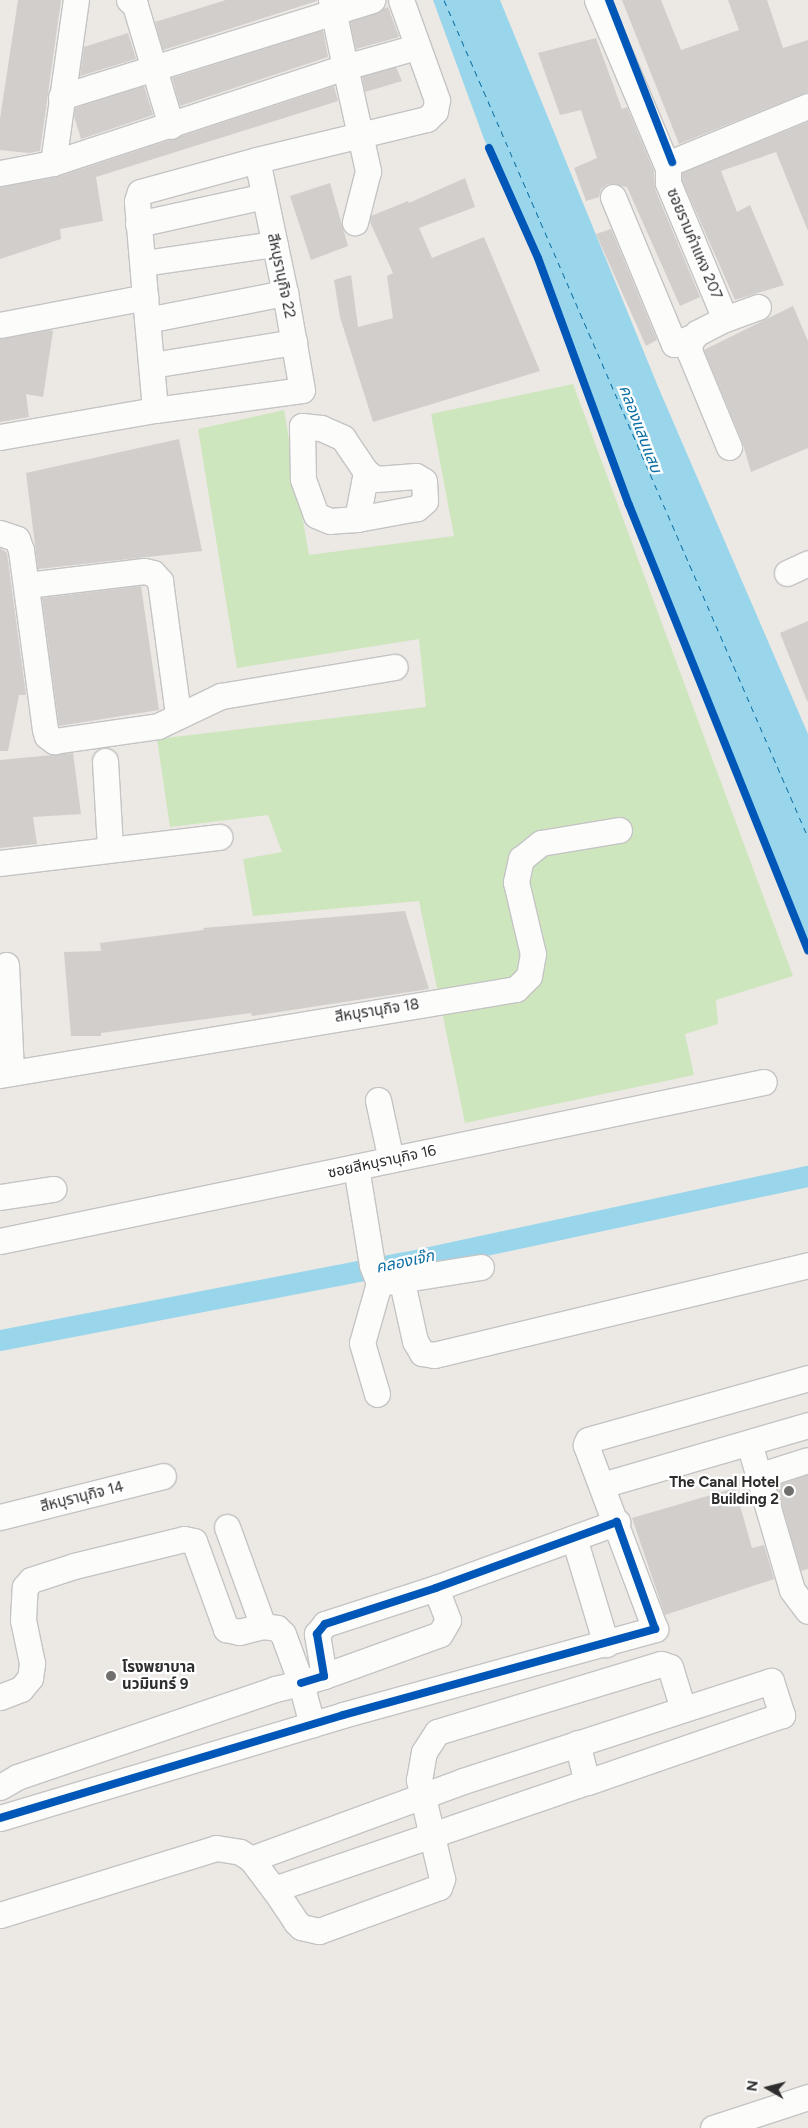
<!DOCTYPE html>
<meta charset="utf-8">
<style>
body{margin:0}
#map{position:relative;width:808px;height:2128px;overflow:hidden;background:#ece8e4;font-family:Figtree,"Noto Sans Thai",sans-serif}
div>[style]{position:absolute}
.green>*{inset:0;background:#cee6be}
.water>*{inset:0;background:#99d6ec}
.canal>*{height:21px;margin:-10.5px;padding:0 10.5px;transform-origin:10.5px;border-radius:10.5px;background:#99d6ec}
.ferry>*{height:1px;margin-top:-0.5px;transform-origin:0;background:repeating-linear-gradient(90deg,#0d6fa3 0 6px,transparent 0 11px)}
.building>*{inset:0;background:#d1cecb}
.roads{filter:drop-shadow(1px 0 #c5c4c5) drop-shadow(-1px 0 #c5c4c5) drop-shadow(0 1px #c5c4c5) drop-shadow(0 -1px #c5c4c5)}
.minor>*{height:25px;margin:-12.5px;padding:0 12.5px;transform-origin:12.5px;border-radius:12.5px;background:#fcfcfb}
.cycleway>*{height:8px;margin:-4px;padding:0 4px;transform-origin:4px;border-radius:4px;background:#0057b8}
.dots>*{width:14px;height:14px;translate:-50% -50%;box-sizing:border-box;border:2px solid #fff;border-radius:50%}
span{translate:-50% -50%;white-space:nowrap;text-align:center;line-height:1.15;-webkit-text-stroke:4.5px #fff;paint-order:stroke}
.street-label{font-size:15px;color:#2e2e2e}
.poi-label{font-size:15px;color:#2e2e2e;font-weight:700}
.right{translate:-100% -50%;text-align:right}
.left{translate:0 -50%;text-align:left}
.water-label{font-size:16px;color:#0d6fa3;font-style:italic}
.north{position:absolute;left:743px;top:2063px;width:50px;height:50px;-webkit-text-stroke:4px #fff;paint-order:stroke;rotate:278deg;font-size:14px;font-weight:700;line-height:20px;text-align:center;color:#2e2e2e}
.north::after{content:'';display:block;margin:auto;width:18px;height:22px;background:#2e2e2e;clip-path:polygon(50% 0,100% 100%,50% 72%,0 100%)}
</style>
<div id="map">
<div class="green">
<div style="clip-path:polygon(573px 384px,793px 976px,716px 1000px,718px 1024px,685px 1034px,694px 1075px,465px 1123px,419px 901px,253px 916px,243px 859px,282px 852px,268px 815px,170px 827px,157px 739px,426px 707px,419px 639px,237px 668px,198px 429px,284px 410px,309px 555px,454px 536px,431px 414px)"></div>
</div>
<div class="water">
<div style="clip-path:polygon(433px 0,500px 0,659px 389px,808px 734px,808px 944px,693px 671px,540px 258px,484px 139px)"></div>
</div>
<div class="canal">
<div style="left:0;top:1340px;width:413px;rotate:-10.9deg"></div>
<div style="left:406px;top:1262px;width:411px;rotate:-12.1deg"></div>
</div>
<div class="ferry">
<div style="left:444px;top:0;width:913px;rotate:66.5deg"></div>
</div>
<div class="building">
<div style="clip-path:polygon(18px 0,61px 0,40px 151px,29px 153px,0 150px,0 119px)"></div>
<div style="clip-path:polygon(226px 0,317px 0,317px 1px,163px 50px,155px 22px)"></div>
<div style="clip-path:polygon(622px 0,661px 0,681px 50px,739px 30px,728px 0,767px 0,783px 48px,808px 40px,808px 92px,679px 144px)"></div>
<div style="clip-path:polygon(388px 7px,399px 37px,356px 49px,350px 22px)"></div>
<div style="clip-path:polygon(323px 30px,328px 57px,180px 106px,172px 78px)"></div>
<div style="clip-path:polygon(128px 33px,136px 59px,80px 76px,84px 47px)"></div>
<div style="clip-path:polygon(596px 38px,622px 109px,627px 107px,654px 171px,655px 189px,700px 297px,680px 306px,627px 187px,608px 184px,601px 189px,599px 197px,586px 201px,574px 168px,597px 158px,581px 110px,560px 115px,538px 53px)"></div>
<div style="clip-path:polygon(396px 67px,402px 81px,365px 92px,362px 77px)"></div>
<div style="clip-path:polygon(144px 86px,153px 115px,81px 139px,74px 116px,75px 108px)"></div>
<div style="clip-path:polygon(334px 86px,338px 101px,96px 177px,103px 221px,60px 229px,61px 239px,0 259px,0 187px,57px 177px)"></div>
<div style="clip-path:polygon(808px 122px,808px 231px,776px 152px,721px 171px,737px 212px,750px 205px,784px 285px,735px 300px,682px 180px,682px 173px)"></div>
<div style="clip-path:polygon(465px 178px,475px 207px,419px 228px,432px 258px,484px 237px,540px 371px,373px 422px,340px 317px,334px 280px,351px 275px,358px 327px,393px 318px,387px 276px,393px 273px,370px 222px,371px 216px,408px 201px,409px 203px)"></div>
<div style="clip-path:polygon(330px 183px,348px 246px,311px 260px,290px 196px)"></div>
<div style="clip-path:polygon(611px 229px,657px 340px,646px 346px,596px 234px)"></div>
<div style="clip-path:polygon(793px 306px,808px 341px,808px 448px,751px 472px,742px 441px,704px 350px)"></div>
<div style="clip-path:polygon(50px 330px,53px 331px,43px 397px,26px 394px,29px 417px,0 422px,0 339px)"></div>
<div style="clip-path:polygon(179px 439px,202px 551px,38px 569px,26px 473px)"></div>
<div style="clip-path:polygon(0 548px,7px 553px,26px 695px,19px 695px,8px 751px,0 751px)"></div>
<div style="clip-path:polygon(141px 586px,159px 710px,59px 726px,42px 598px)"></div>
<div style="clip-path:polygon(808px 621px,808px 701px,807px 701px,780px 633px)"></div>
<div style="clip-path:polygon(73px 753px,81px 814px,33px 817px,37px 844px,0 848px,0 760px)"></div>
<div style="clip-path:polygon(405px 911px,429px 989px,252px 1016px,251px 1013px,101px 1033px,101px 1036px,71px 1036px,64px 952px,101px 951px,100px 943px,204px 930px,203px 928px)"></div>
<div style="clip-path:polygon(808px 1475px,808px 1569px,801px 1571px,776px 1485px)"></div>
<div style="clip-path:polygon(735px 1488px,752px 1548px,764px 1545px,774px 1579px,665px 1615px,632px 1518px)"></div>
</div>
<div class="roads">
<div class="minor">
<div style="left:129px;top:0;width:8px;rotate:40deg"></div>
<div style="left:135px;top:5px;width:126px;rotate:73.4deg"></div>
<div style="left:331px;top:0;width:68px;rotate:78.2deg"></div>
<div style="left:345px;top:67px;width:74px;rotate:-15.7deg"></div>
<div style="left:597px;top:0;width:182px;rotate:67.1deg"></div>
<div style="left:61px;top:97px;width:326px;rotate:-17.3deg"></div>
<div style="left:53px;top:163px;width:165px;rotate:-82deg"></div>
<div style="left:0;top:173px;width:54px;rotate:-10.7deg"></div>
<div style="left:53px;top:163px;width:307px;rotate:-18.2deg"></div>
<div style="left:345px;top:67px;width:107px;rotate:77.5deg"></div>
<div style="left:368px;top:171px;width:53px;rotate:104.3deg"></div>
<div style="left:613px;top:197px;width:159px;rotate:67.5deg"></div>
<div style="left:674px;top:344px;width:19px;rotate:-21deg"></div>
<div style="left:138px;top:224px;width:129px;rotate:-12.5deg"></div>
<div style="left:144px;top:263px;width:132px;rotate:-8.3deg"></div>
<div style="left:145px;top:297px;width:96px;rotate:-94.8deg"></div>
<div style="left:137px;top:201px;width:9px;rotate:-72deg"></div>
<div style="left:140px;top:192px;width:121px;rotate:-15.3deg"></div>
<div style="left:725px;top:319px;width:35px;rotate:-20deg"></div>
<div style="left:147px;top:320px;width:141px;rotate:-11.1deg"></div>
<div style="left:0;top:325px;width:148px;rotate:-10.9deg"></div>
<div style="left:145px;top:297px;width:113px;rotate:84.9deg"></div>
<div style="left:152px;top:365px;width:144px;rotate:-9.2deg"></div>
<div style="left:302px;top:426px;width:19px;rotate:6deg"></div>
<div style="left:321px;top:428px;width:24px;rotate:24deg"></div>
<div style="left:343px;top:438px;width:41px;rotate:55.9deg"></div>
<div style="left:366px;top:472px;width:12px;rotate:35deg"></div>
<div style="left:376px;top:479px;width:40px;rotate:-4.3deg"></div>
<div style="left:416px;top:476px;width:9px;rotate:32deg"></div>
<div style="left:424px;top:481px;width:20px;rotate:87deg"></div>
<div style="left:425px;top:501px;width:11px;rotate:139deg"></div>
<div style="left:417px;top:508px;width:61px;rotate:169.6deg"></div>
<div style="left:357px;top:519px;width:27px;rotate:176deg"></div>
<div style="left:330px;top:521px;width:15px;rotate:-157deg"></div>
<div style="left:316px;top:515px;width:38px;rotate:-110deg"></div>
<div style="left:303px;top:479px;width:53px;rotate:-91.1deg"></div>
<div style="left:0;top:437px;width:157px;rotate:-9.9deg"></div>
<div style="left:155px;top:410px;width:148px;rotate:-7.7deg"></div>
<div style="left:302px;top:390px;width:98px;rotate:-99.9deg"></div>
<div style="left:285px;top:293px;width:136px;rotate:-101.9deg"></div>
<div style="left:257px;top:160px;width:175px;rotate:-13.6deg"></div>
<div style="left:427px;top:119px;width:11px;rotate:-45deg"></div>
<div style="left:435px;top:111px;width:11px;rotate:-80deg"></div>
<div style="left:437px;top:100px;width:106px;rotate:-109.8deg"></div>
<div style="left:729px;top:447px;width:102px;rotate:-112.5deg"></div>
<div style="left:690px;top:353px;width:10px;rotate:-96deg"></div>
<div style="left:689px;top:343px;width:13px;rotate:-51deg"></div>
<div style="left:697px;top:333px;width:31px;rotate:-27deg"></div>
<div style="left:725px;top:319px;width:147px;rotate:-112.7deg"></div>
<div style="left:668px;top:183px;width:15px;rotate:-90deg"></div>
<div style="left:668px;top:168px;width:7px;rotate:-56deg"></div>
<div style="left:672px;top:162px;width:147px;rotate:-22.4deg"></div>
<div style="left:357px;top:519px;width:48px;rotate:-79.2deg"></div>
<div style="left:0;top:533px;width:18px;rotate:19deg"></div>
<div style="left:17px;top:539px;width:12px;rotate:70deg"></div>
<div style="left:21px;top:550px;width:181px;rotate:82.4deg"></div>
<div style="left:45px;top:729px;width:7px;rotate:74deg"></div>
<div style="left:47px;top:736px;width:9px;rotate:36deg"></div>
<div style="left:54px;top:741px;width:105px;rotate:-8.2deg"></div>
<div style="left:158px;top:726px;width:70px;rotate:-25.5deg"></div>
<div style="left:221px;top:696px;width:176px;rotate:-9.5deg"></div>
<div style="left:787px;top:573px;width:23px;rotate:-25deg"></div>
<div style="left:27px;top:585px;width:118px;rotate:-6.8deg"></div>
<div style="left:144px;top:571px;width:9px;rotate:13deg"></div>
<div style="left:153px;top:573px;width:11px;rotate:49deg"></div>
<div style="left:160px;top:581px;width:135px;rotate:82.3deg"></div>
<div style="left:105px;top:761px;width:86px;rotate:86.7deg"></div>
<div style="left:0;top:863px;width:221px;rotate:-6.8deg"></div>
<div style="left:6px;top:965px;width:108px;rotate:87.3deg"></div>
<div style="left:0;top:1075px;width:523px;rotate:-9.46deg"></div>
<div style="left:516px;top:989px;width:18px;rotate:-45deg"></div>
<div style="left:529px;top:976px;width:22px;rotate:-80deg"></div>
<div style="left:533px;top:954px;width:74px;rotate:-103.3deg"></div>
<div style="left:516px;top:882px;width:24px;rotate:-78deg"></div>
<div style="left:521px;top:859px;width:26px;rotate:-39deg"></div>
<div style="left:541px;top:843px;width:79px;rotate:-9.5deg"></div>
<div style="left:378px;top:1100px;width:61px;rotate:77.8deg"></div>
<div style="left:356px;top:1167px;width:99px;rotate:80.7deg"></div>
<div style="left:372px;top:1265px;width:19px;rotate:69deg"></div>
<div style="left:379px;top:1283px;width:62px;rotate:105.8deg"></div>
<div style="left:362px;top:1343px;width:53px;rotate:73.6deg"></div>
<div style="left:0;top:1197px;width:54px;rotate:-8.6deg"></div>
<div style="left:0;top:1241px;width:780px;rotate:-11.76deg"></div>
<div style="left:387px;top:1282px;width:95px;rotate:-9.1deg"></div>
<div style="left:402px;top:1282px;width:60px;rotate:77.6deg"></div>
<div style="left:415px;top:1341px;width:14px;rotate:60deg"></div>
<div style="left:422px;top:1353px;width:12px;rotate:9deg"></div>
<div style="left:434px;top:1355px;width:385px;rotate:-13.5deg"></div>
<div style="left:749px;top:1443px;width:153px;rotate:73.7deg"></div>
<div style="left:792px;top:1590px;width:26px;rotate:53deg"></div>
<div style="left:758px;top:1476px;width:52px;rotate:-17.7deg"></div>
<div style="left:602px;top:1485px;width:215px;rotate:-16.2deg"></div>
<div style="left:0;top:1517px;width:168px;rotate:-14.1deg"></div>
<div style="left:227px;top:1527px;width:105px;rotate:70deg"></div>
<div style="left:574px;top:1538px;width:111px;rotate:73.2deg"></div>
<div style="left:324px;top:1676px;width:123px;rotate:-19.9deg"></div>
<div style="left:440px;top:1634px;width:16px;rotate:-60deg"></div>
<div style="left:448px;top:1620px;width:34px;rotate:-111deg"></div>
<div style="left:0;top:1697px;width:22px;rotate:-21deg"></div>
<div style="left:21px;top:1689px;width:14px;rotate:-51deg"></div>
<div style="left:30px;top:1678px;width:15px;rotate:-82deg"></div>
<div style="left:32px;top:1663px;width:44px;rotate:-101.8deg"></div>
<div style="left:23px;top:1620px;width:33px;rotate:-87deg"></div>
<div style="left:25px;top:1587px;width:9px;rotate:-49deg"></div>
<div style="left:31px;top:1580px;width:45px;rotate:-18deg"></div>
<div style="left:74px;top:1566px;width:113px;rotate:-13.8deg"></div>
<div style="left:184px;top:1539px;width:10px;rotate:11deg"></div>
<div style="left:194px;top:1541px;width:94px;rotate:70deg"></div>
<div style="left:226px;top:1629px;width:13px;rotate:13deg"></div>
<div style="left:239px;top:1632px;width:25px;rotate:-14deg"></div>
<div style="left:263px;top:1626px;width:14px;rotate:8deg"></div>
<div style="left:277px;top:1628px;width:8px;rotate:45deg"></div>
<div style="left:283px;top:1634px;width:52px;rotate:69.8deg"></div>
<div style="left:301px;top:1683px;width:24px;rotate:-17deg"></div>
<div style="left:324px;top:1676px;width:43px;rotate:-99.5deg"></div>
<div style="left:317px;top:1634px;width:13px;rotate:-51deg"></div>
<div style="left:325px;top:1624px;width:117px;rotate:-18deg"></div>
<div style="left:436px;top:1588px;width:193px;rotate:-20deg"></div>
<div style="left:0;top:1787px;width:20px;rotate:-30deg"></div>
<div style="left:17px;top:1777px;width:273px;rotate:-18.8deg"></div>
<div style="left:275px;top:1689px;width:27px;rotate:-13deg"></div>
<div style="left:301px;top:1683px;width:43px;rotate:75.3deg"></div>
<div style="left:0;top:1818px;width:358px;rotate:-16.7deg"></div>
<div style="left:343px;top:1715px;width:324px;rotate:-15.4deg"></div>
<div style="left:655px;top:1629px;width:197px;rotate:-110.6deg"></div>
<div style="left:586px;top:1445px;width:5px;rotate:-68deg"></div>
<div style="left:588px;top:1440px;width:229px;rotate:-15.7deg"></div>
<div style="left:251px;top:1859px;width:226px;rotate:-20.2deg"></div>
<div style="left:463px;top:1781px;width:324px;rotate:-18deg"></div>
<div style="left:771px;top:1681px;width:36px;rotate:72deg"></div>
<div style="left:782px;top:1715px;width:206px;rotate:161deg"></div>
<div style="left:274px;top:1889px;width:40px;rotate:56deg"></div>
<div style="left:296px;top:1922px;width:7px;rotate:45deg"></div>
<div style="left:301px;top:1927px;width:18px;rotate:13deg"></div>
<div style="left:319px;top:1931px;width:128px;rotate:-20.1deg"></div>
<div style="left:439px;top:1887px;width:9px;rotate:-69deg"></div>
<div style="left:442px;top:1879px;width:102px;rotate:-103.1deg"></div>
<div style="left:419px;top:1780px;width:28px;rotate:-80deg"></div>
<div style="left:424px;top:1752px;width:24px;rotate:-57deg"></div>
<div style="left:437px;top:1732px;width:234px;rotate:-16.9deg"></div>
<div style="left:661px;top:1664px;width:9px;rotate:18deg"></div>
<div style="left:670px;top:1667px;width:44px;rotate:72.8deg"></div>
<div style="left:0;top:1915px;width:226px;rotate:-17.2deg"></div>
<div style="left:216px;top:1848px;width:24px;rotate:9deg"></div>
<div style="left:240px;top:1852px;width:13px;rotate:32deg"></div>
<div style="left:251px;top:1859px;width:38px;rotate:53deg"></div>
<div style="left:274px;top:1889px;width:331px;rotate:-18.9deg"></div>
<div style="left:587px;top:1782px;width:40px;rotate:-104.4deg"></div>
<div style="left:713px;top:2128px;width:100px;rotate:-18.1deg"></div>
</div>
</div>
<div class="cycleway">
<div style="left:609px;top:0;width:174px;rotate:68.7deg"></div>
<div style="left:489px;top:148px;width:120px;rotate:66deg"></div>
<div style="left:538px;top:258px;width:263px;rotate:69.8deg"></div>
<div style="left:629px;top:505px;width:480px;rotate:68.1deg"></div>
<div style="left:0;top:1818px;width:358px;rotate:-16.7deg"></div>
<div style="left:343px;top:1715px;width:324px;rotate:-15.4deg"></div>
<div style="left:655px;top:1629px;width:114px;rotate:-109.6deg"></div>
<div style="left:617px;top:1522px;width:193px;rotate:160deg"></div>
<div style="left:436px;top:1588px;width:117px;rotate:162deg"></div>
<div style="left:325px;top:1624px;width:13px;rotate:129deg"></div>
<div style="left:317px;top:1634px;width:43px;rotate:80.5deg"></div>
<div style="left:324px;top:1676px;width:24px;rotate:163deg"></div>
</div>
<div class="dots">
<div style="left:789px;top:1491px;background:#706f6e"></div>
<div style="left:111px;top:1676px;background:#706f6e"></div>
</div>
<div class="street-label">
<span style="left:694px;top:244px;rotate:67deg">ซอยรามคำแหง 207</span>
<span style="left:281px;top:276px;rotate:78deg">สีหบุรานุกิจ 22</span>
<span style="left:377px;top:1011px;rotate:-9deg">สีหบุรานุกิจ 18</span>
<span style="left:382px;top:1162px;rotate:-12deg">ซอยสีหบุรานุกิจ 16</span>
<span style="left:82px;top:1497px;rotate:-14deg">สีหบุรานุกิจ 14</span>
</div>
<div class="poi-label">
<span class="right" style="left:779px;top:1491px">The Canal Hotel<br>Building 2</span>
<span class="left" style="left:122px;top:1676px">โรงพยาบาล<br>นวมินทร์ 9</span>
</div>
<div class="water-label">
<span style="left:640px;top:429px;rotate:69deg">คลองแสนแสบ</span>
<span style="left:405px;top:1262px;rotate:-12deg">คลองเจ๊ก</span>
</div>
<div class="north">N</div>
</div>
